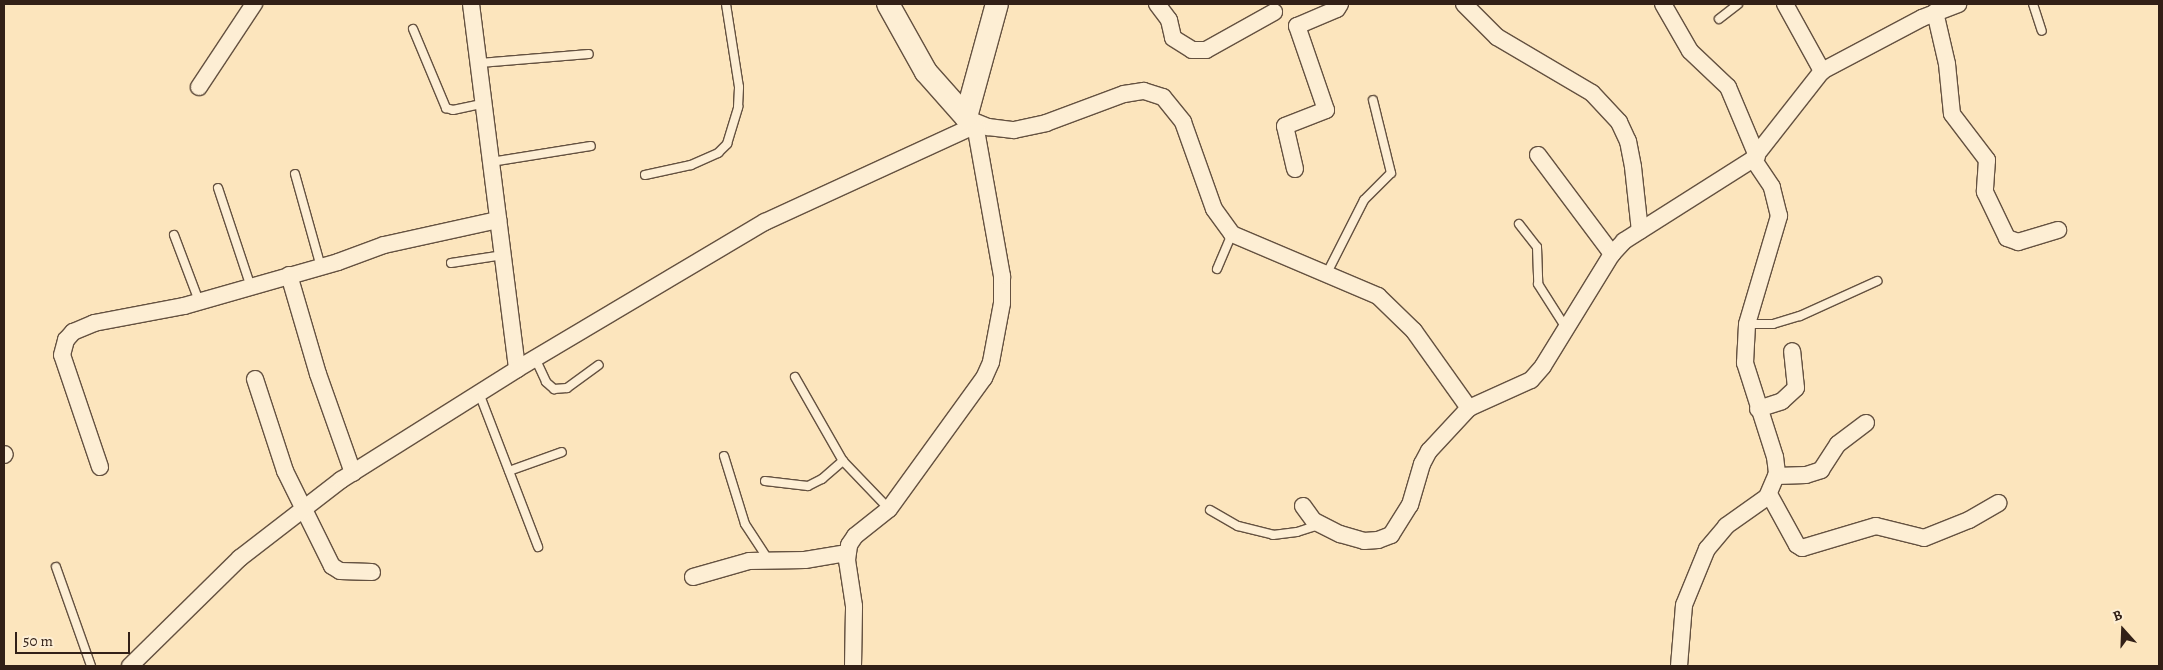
<!DOCTYPE html>
<style>
body{margin:0}
#map{position:relative;width:2163px;height:670px;overflow:hidden;background:#fce5bd;font-family:Alegreya,serif}
div>[style]{position:absolute}
.roads{filter:drop-shadow(1px 0 #645140) drop-shadow(-1px 0 #645140) drop-shadow(0 1px #645140) drop-shadow(0 -1px #645140)}
.lane>*{height:8px;margin:-4px;padding:0 4px;transform-origin:4px;border-radius:4px;background:#fdeed4}
.street>*{height:16px;margin:-8px;padding:0 8px;transform-origin:8px;border-radius:8px;background:#fdeed4}
.secondary>*{height:22px;margin:-11px;padding:0 11px;transform-origin:11px;border-radius:11px;background:#fdeed4}
span{translate:-50% -50%;white-space:nowrap;text-align:center;line-height:1.15;-webkit-text-stroke:4.5px #fdeed4;paint-order:stroke}
.frame{position:absolute;inset:0;border:5px solid #322017;pointer-events:none}
.north{position:absolute;left:2098px;top:605px;width:50px;height:50px;-webkit-text-stroke:4px #fdeed4;paint-order:stroke;rotate:340deg;font-size:14px;font-weight:700;line-height:20px;text-align:center;color:#322017}
.north::after{content:'';display:block;margin:auto;width:18px;height:22px;background:#322017;clip-path:polygon(50% 0,100% 100%,50% 72%,0 100%)}
.scale{position:absolute;left:15px;top:632px;width:115px;height:22px;box-sizing:border-box;border:2px solid #322017;border-top:0;padding-left:6px;font-size:15px;line-height:18px;white-space:nowrap;color:#322017;-webkit-text-stroke:4px #fdeed4;paint-order:stroke}
</style>
<div id="map">
<div class="roads">
<div class="lane">
<div style="left:2033px;top:4px;width:28px;rotate:72deg"></div>
<div style="left:1719px;top:19px;width:24px;rotate:-38deg"></div>
<div style="left:413px;top:29px;width:86px;rotate:67.3deg"></div>
<div style="left:446px;top:108px;width:7px;rotate:16deg"></div>
<div style="left:453px;top:110px;width:33px;rotate:-12deg"></div>
<div style="left:480px;top:63px;width:109px;rotate:-4.7deg"></div>
<div style="left:491px;top:162px;width:101px;rotate:-9.1deg"></div>
<div style="left:295px;top:174px;width:97px;rotate:74.4deg"></div>
<div style="left:645px;top:175px;width:47px;rotate:-12.3deg"></div>
<div style="left:691px;top:165px;width:30px;rotate:-24deg"></div>
<div style="left:718px;top:153px;width:13px;rotate:-45deg"></div>
<div style="left:727px;top:144px;width:39px;rotate:-73deg"></div>
<div style="left:738px;top:107px;width:20px;rotate:-87deg"></div>
<div style="left:739px;top:87px;width:84px;rotate:-98.9deg"></div>
<div style="left:218px;top:188px;width:104px;rotate:71.6deg"></div>
<div style="left:1519px;top:224px;width:29px;rotate:52deg"></div>
<div style="left:1537px;top:247px;width:37px;rotate:88deg"></div>
<div style="left:1538px;top:284px;width:52px;rotate:57.5deg"></div>
<div style="left:174px;top:235px;width:71px;rotate:69.3deg"></div>
<div style="left:451px;top:263px;width:53px;rotate:-8.7deg"></div>
<div style="left:1217px;top:269px;width:38px;rotate:-67deg"></div>
<div style="left:1327px;top:273px;width:82px;rotate:-63.1deg"></div>
<div style="left:1364px;top:200px;width:38px;rotate:-45deg"></div>
<div style="left:1391px;top:173px;width:75px;rotate:-103.9deg"></div>
<div style="left:1747px;top:324px;width:26px"></div>
<div style="left:1773px;top:324px;width:28px;rotate:-17deg"></div>
<div style="left:1800px;top:316px;width:85px;rotate:-24.4deg"></div>
<div style="left:535px;top:358px;width:26px;rotate:65deg"></div>
<div style="left:546px;top:382px;width:11px;rotate:41deg"></div>
<div style="left:554px;top:389px;width:13px;rotate:-4deg"></div>
<div style="left:567px;top:388px;width:39px;rotate:-36deg"></div>
<div style="left:795px;top:377px;width:97px;rotate:60.3deg"></div>
<div style="left:843px;top:461px;width:66px;rotate:46.2deg"></div>
<div style="left:479px;top:393px;width:165px;rotate:69deg"></div>
<div style="left:724px;top:456px;width:71px;rotate:72.8deg"></div>
<div style="left:745px;top:524px;width:42px;rotate:56.7deg"></div>
<div style="left:509px;top:471px;width:56px;rotate:-19.7deg"></div>
<div style="left:765px;top:481px;width:43px;rotate:6.6deg"></div>
<div style="left:808px;top:486px;width:16px;rotate:-27deg"></div>
<div style="left:822px;top:479px;width:28px;rotate:-41deg"></div>
<div style="left:1210px;top:510px;width:32px;rotate:30deg"></div>
<div style="left:1238px;top:526px;width:36px;rotate:14deg"></div>
<div style="left:1273px;top:535px;width:24px;rotate:-7deg"></div>
<div style="left:1297px;top:532px;width:23px;rotate:-18deg"></div>
<div style="left:56px;top:567px;width:105px;rotate:70.5deg"></div>
</div>
<div class="street">
<div style="left:471px;top:4px;width:368px;rotate:82.8deg"></div>
<div style="left:1157px;top:4px;width:20px;rotate:53deg"></div>
<div style="left:1169px;top:20px;width:18px;rotate:77deg"></div>
<div style="left:1173px;top:38px;width:22px;rotate:32deg"></div>
<div style="left:1192px;top:50px;width:14px"></div>
<div style="left:1206px;top:50px;width:78px;rotate:-29.2deg"></div>
<div style="left:1464px;top:4px;width:47px;rotate:45deg"></div>
<div style="left:1497px;top:37px;width:110px;rotate:30.5deg"></div>
<div style="left:1592px;top:93px;width:40px;rotate:47deg"></div>
<div style="left:1619px;top:122px;width:21px;rotate:65deg"></div>
<div style="left:1628px;top:141px;width:26px;rotate:79deg"></div>
<div style="left:1633px;top:167px;width:64px;rotate:83.8deg"></div>
<div style="left:1663px;top:4px;width:54px;rotate:60.1deg"></div>
<div style="left:1690px;top:51px;width:52px;rotate:43.5deg"></div>
<div style="left:1728px;top:87px;width:75px;rotate:67.2deg"></div>
<div style="left:1785px;top:4px;width:77px;rotate:61.1deg"></div>
<div style="left:1935px;top:12px;width:53px;rotate:77deg"></div>
<div style="left:1947px;top:64px;width:50px;rotate:84.3deg"></div>
<div style="left:1952px;top:114px;width:58px;rotate:52.7deg"></div>
<div style="left:1987px;top:160px;width:32px;rotate:94deg"></div>
<div style="left:1985px;top:192px;width:51px;rotate:64.4deg"></div>
<div style="left:2007px;top:238px;width:12px;rotate:20deg"></div>
<div style="left:2018px;top:242px;width:42px;rotate:-16.7deg"></div>
<div style="left:199px;top:87px;width:100px;rotate:-56.5deg"></div>
<div style="left:968px;top:119px;width:22px;rotate:22deg"></div>
<div style="left:988px;top:127px;width:26px;rotate:7deg"></div>
<div style="left:1014px;top:130px;width:33px;rotate:-12deg"></div>
<div style="left:1046px;top:123px;width:83px;rotate:-20.4deg"></div>
<div style="left:1124px;top:94px;width:20px;rotate:-9deg"></div>
<div style="left:1144px;top:91px;width:20px;rotate:18deg"></div>
<div style="left:1163px;top:97px;width:32px;rotate:51deg"></div>
<div style="left:1183px;top:122px;width:92px;rotate:70.4deg"></div>
<div style="left:1214px;top:209px;width:31px;rotate:54deg"></div>
<div style="left:1232px;top:234px;width:159px;rotate:23deg"></div>
<div style="left:1378px;top:296px;width:50px;rotate:44.2deg"></div>
<div style="left:1414px;top:331px;width:95px;rotate:54.5deg"></div>
<div style="left:1538px;top:155px;width:124px;rotate:53.2deg"></div>
<div style="left:1295px;top:169px;width:44px;rotate:-103.1deg"></div>
<div style="left:1285px;top:126px;width:44px;rotate:-21.3deg"></div>
<div style="left:1326px;top:110px;width:89px;rotate:-109deg"></div>
<div style="left:1297px;top:26px;width:43px;rotate:-23deg"></div>
<div style="left:1337px;top:9px;width:6px;rotate:-59deg"></div>
<div style="left:289px;top:275px;width:103px;rotate:73.7deg"></div>
<div style="left:318px;top:374px;width:105px;rotate:70.5deg"></div>
<div style="left:255px;top:379px;width:97px;rotate:71.9deg"></div>
<div style="left:285px;top:471px;width:106px;rotate:63.7deg"></div>
<div style="left:332px;top:566px;width:9px;rotate:32deg"></div>
<div style="left:340px;top:571px;width:32px;rotate:2deg"></div>
<div style="left:1758px;top:409px;width:25px;rotate:-18deg"></div>
<div style="left:1782px;top:401px;width:19px;rotate:-43deg"></div>
<div style="left:1796px;top:388px;width:37px;rotate:-96deg"></div>
<div style="left:4px;top:455px;width:1px;rotate:-45deg"></div>
<div style="left:100px;top:467px;width:118px;rotate:-108.7deg"></div>
<div style="left:62px;top:355px;width:16px;rotate:-75deg"></div>
<div style="left:66px;top:340px;width:11px;rotate:-49deg"></div>
<div style="left:73px;top:332px;width:23px;rotate:-23deg"></div>
<div style="left:94px;top:323px;width:92px;rotate:-10.7deg"></div>
<div style="left:184px;top:306px;width:160px;rotate:-15.9deg"></div>
<div style="left:338px;top:262px;width:49px;rotate:-20.3deg"></div>
<div style="left:384px;top:245px;width:117px;rotate:-12.4deg"></div>
<div style="left:1776px;top:476px;width:30px;rotate:-2deg"></div>
<div style="left:1806px;top:475px;width:16px;rotate:-18deg"></div>
<div style="left:1821px;top:470px;width:31px;rotate:-57deg"></div>
<div style="left:1838px;top:444px;width:35px;rotate:-37deg"></div>
<div style="left:1769px;top:494px;width:58px;rotate:61.2deg"></div>
<div style="left:1797px;top:545px;width:6px;rotate:31deg"></div>
<div style="left:1802px;top:548px;width:77px;rotate:-16.6deg"></div>
<div style="left:1876px;top:526px;width:49px;rotate:14deg"></div>
<div style="left:1924px;top:538px;width:48px;rotate:-21.8deg"></div>
<div style="left:1969px;top:520px;width:34px;rotate:-30deg"></div>
<div style="left:1303px;top:506px;width:19px;rotate:54deg"></div>
<div style="left:1314px;top:521px;width:29px;rotate:27deg"></div>
<div style="left:1340px;top:534px;width:25px;rotate:16deg"></div>
<div style="left:1364px;top:541px;width:14px;rotate:-4deg"></div>
<div style="left:1378px;top:540px;width:14px;rotate:-21deg"></div>
<div style="left:1391px;top:535px;width:36px;rotate:-58deg"></div>
<div style="left:1410px;top:505px;width:43px;rotate:-73.7deg"></div>
<div style="left:1422px;top:464px;width:15px;rotate:-62deg"></div>
<div style="left:1429px;top:451px;width:59px;rotate:-47.1deg"></div>
<div style="left:1469px;top:408px;width:68px;rotate:-24.3deg"></div>
<div style="left:1531px;top:380px;width:18px;rotate:-49deg"></div>
<div style="left:1543px;top:366px;width:132px;rotate:-58.4deg"></div>
<div style="left:1612px;top:254px;width:18px;rotate:-47deg"></div>
<div style="left:1624px;top:241px;width:153px;rotate:-32.4deg"></div>
<div style="left:1753px;top:159px;width:112px;rotate:-51.9deg"></div>
<div style="left:1822px;top:71px;width:113px;rotate:-27.9deg"></div>
<div style="left:1922px;top:18px;width:39px;rotate:-21deg"></div>
<div style="left:693px;top:577px;width:58px;rotate:-15.9deg"></div>
<div style="left:749px;top:561px;width:56px;rotate:-1deg"></div>
<div style="left:805px;top:560px;width:43px;rotate:-9.5deg"></div>
<div style="left:130px;top:666px;width:154px;rotate:-44.5deg"></div>
<div style="left:240px;top:558px;width:128px;rotate:-37.7deg"></div>
<div style="left:341px;top:480px;width:208px;rotate:-32.2deg"></div>
<div style="left:517px;top:369px;width:288px;rotate:-30.7deg"></div>
<div style="left:765px;top:222px;width:234px;rotate:-24.7deg"></div>
<div style="left:853px;top:666px;width:60px;rotate:-89deg"></div>
<div style="left:854px;top:606px;width:47px;rotate:-98.7deg"></div>
<div style="left:847px;top:560px;width:15px;rotate:-82deg"></div>
<div style="left:849px;top:545px;width:11px;rotate:-56deg"></div>
<div style="left:855px;top:536px;width:43px;rotate:-38.5deg"></div>
<div style="left:889px;top:509px;width:162px;rotate:-54.1deg"></div>
<div style="left:984px;top:378px;width:17px;rotate:-66deg"></div>
<div style="left:991px;top:362px;width:60px;rotate:-79.4deg"></div>
<div style="left:1002px;top:303px;width:27px;rotate:-90deg"></div>
<div style="left:1002px;top:276px;width:153px;rotate:-100.1deg"></div>
<div style="left:1679px;top:666px;width:61px;rotate:-85.3deg"></div>
<div style="left:1684px;top:605px;width:61px;rotate:-67.7deg"></div>
<div style="left:1707px;top:549px;width:30px;rotate:-50deg"></div>
<div style="left:1726px;top:526px;width:50px;rotate:-35.3deg"></div>
<div style="left:1767px;top:497px;width:26px;rotate:-67deg"></div>
<div style="left:1777px;top:473px;width:16px;rotate:-97deg"></div>
<div style="left:1775px;top:457px;width:99px;rotate:-107.7deg"></div>
<div style="left:1745px;top:363px;width:39px;rotate:-87deg"></div>
<div style="left:1747px;top:324px;width:113px;rotate:-73.5deg"></div>
<div style="left:1779px;top:216px;width:30px;rotate:-104deg"></div>
<div style="left:1772px;top:187px;width:34px;rotate:-124deg"></div>
</div>
<div class="secondary">
<div style="left:888px;top:4px;width:78px;rotate:60.8deg"></div>
<div style="left:926px;top:72px;width:60px;rotate:48.4deg"></div>
<div style="left:966px;top:117px;width:117px;rotate:-74.7deg"></div>
</div>
</div>
<div class="frame"></div>
<div class="north">B</div>
<div class="scale">50 m</div>
</div>
